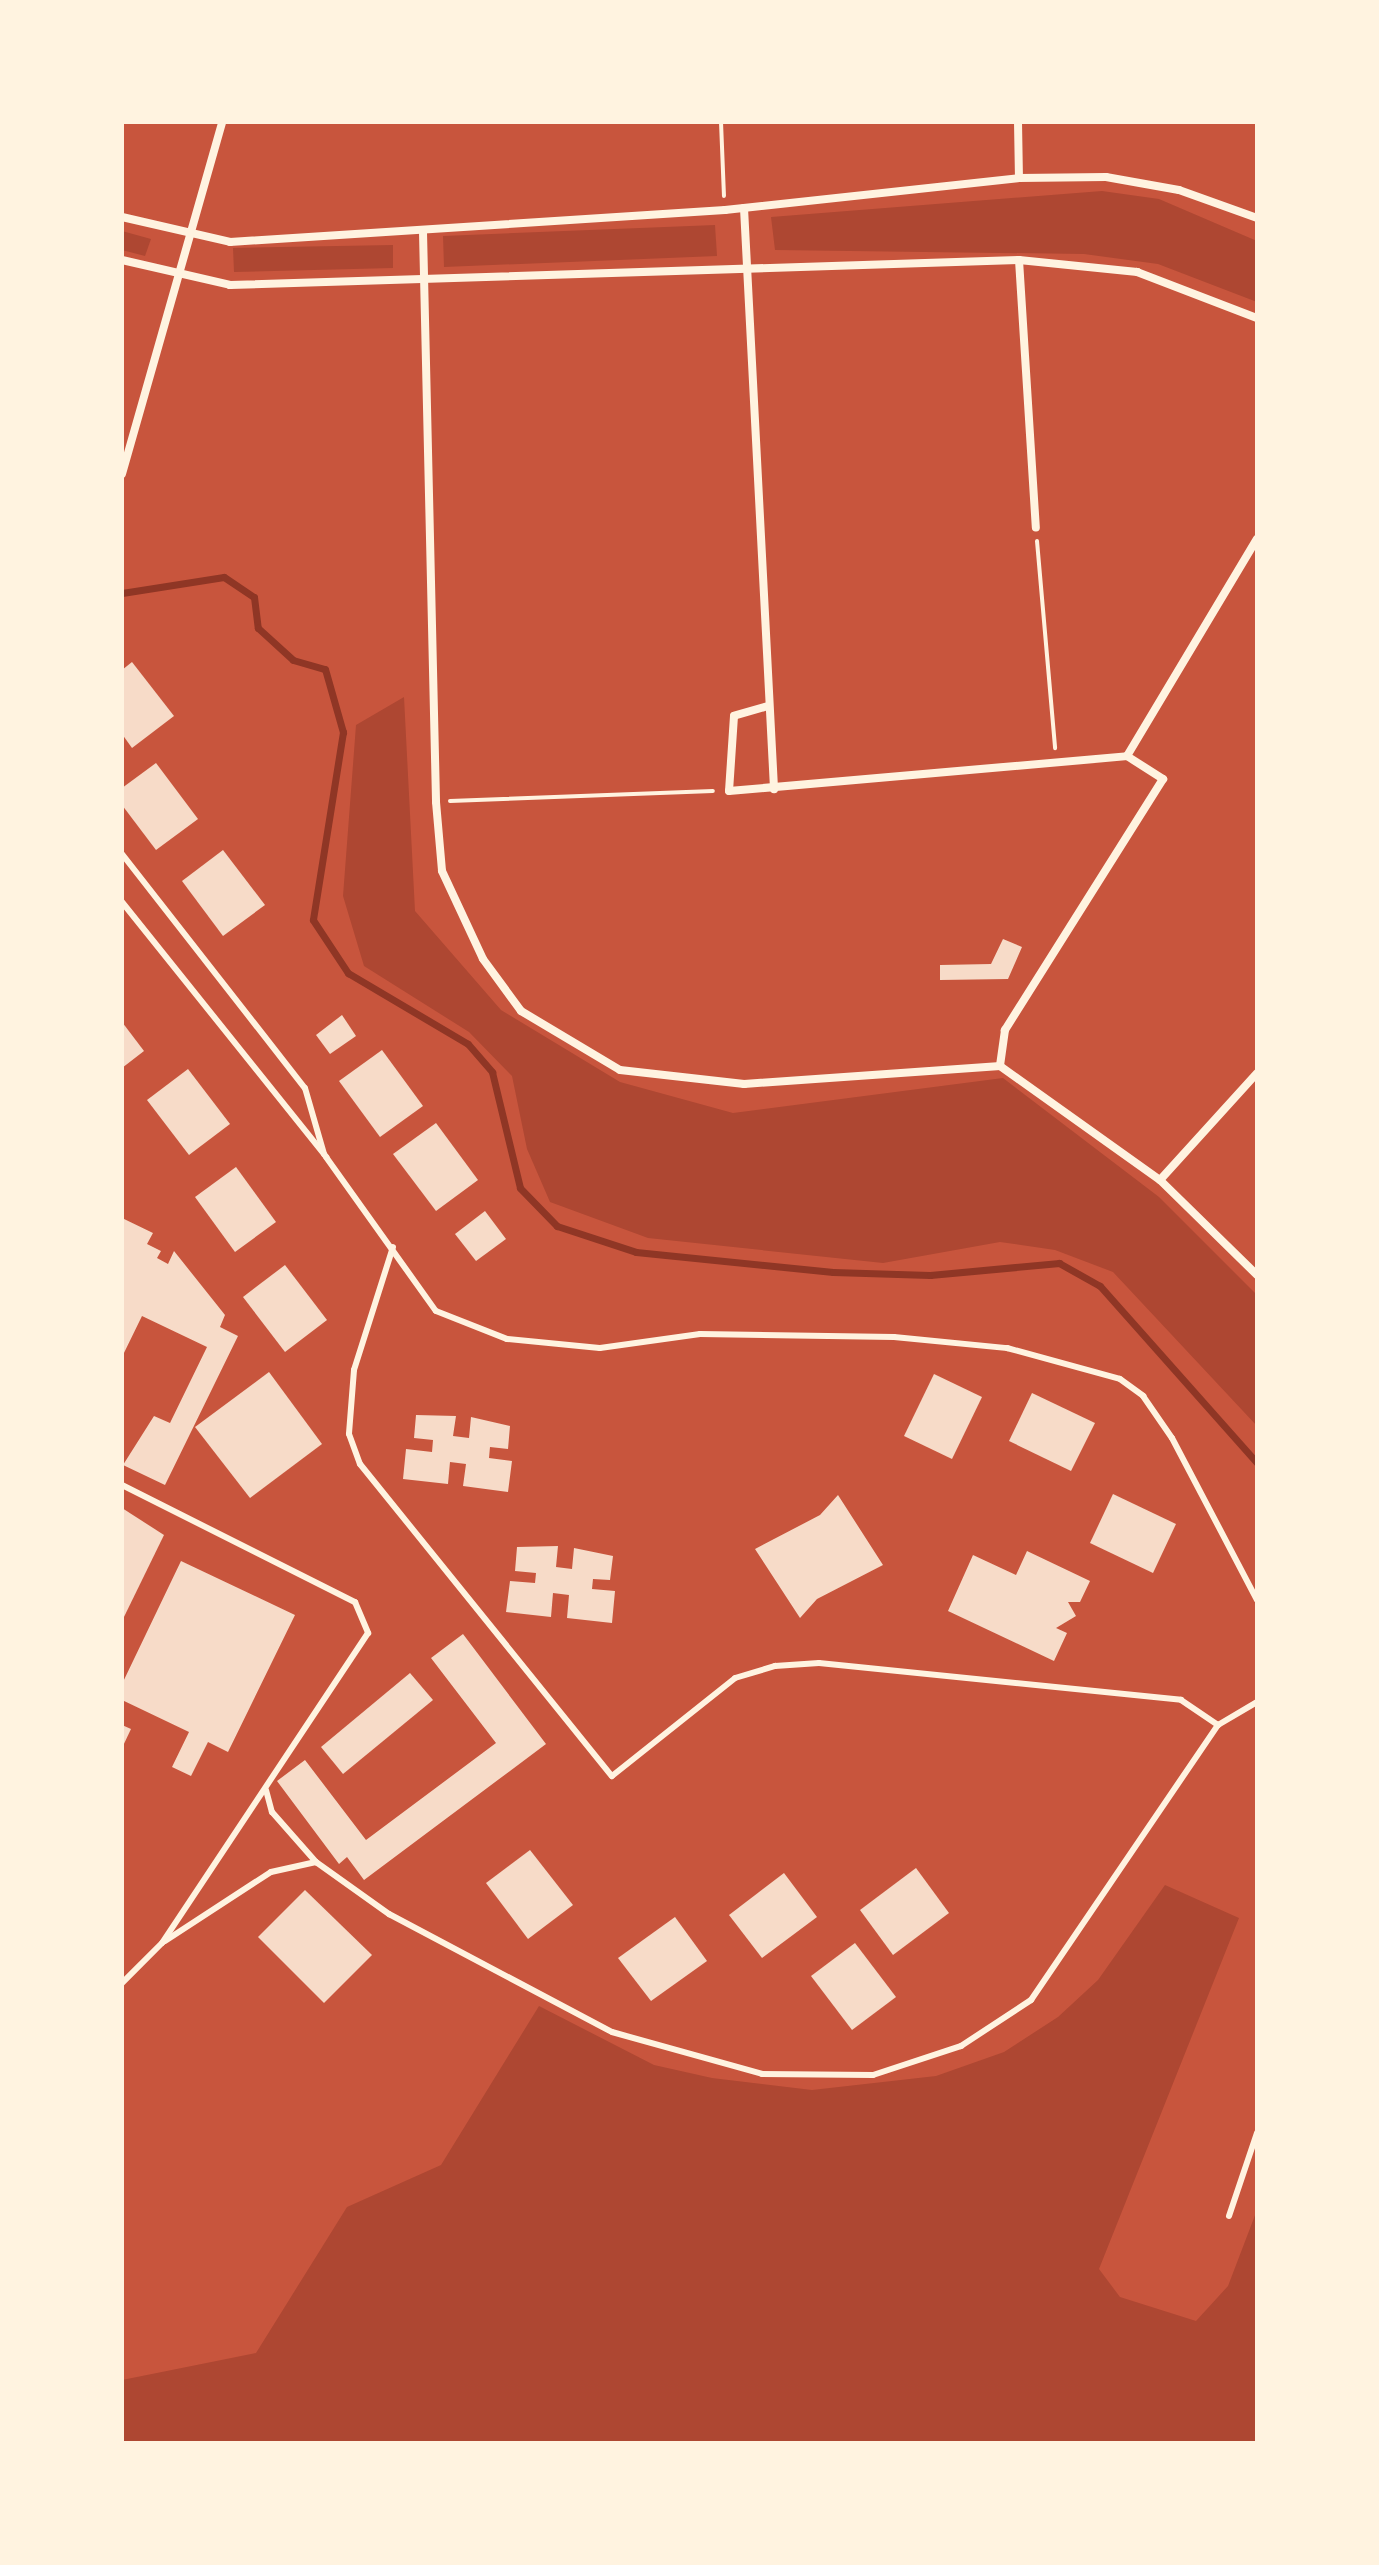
<!DOCTYPE html>
<style>
body{margin:0}
#map{position:relative;width:1379px;height:2565px;overflow:hidden;background:#c8553d;font-family:Lato,sans-serif}
div>[style]{position:absolute}
.green>*{inset:0;background:#ae4732}
.stream>*{height:7px;margin:-3.5px;padding:0 3.5px;transform-origin:3.5px;border-radius:3.5px;background:#8f3625}
.building>*{inset:0;background:#f7dbc8}
.path>*{height:4px;margin:-2px;padding:0 2px;transform-origin:2px;border-radius:2px;background:#fff3e0}
.service>*{height:6px;margin:-3px;padding:0 3px;transform-origin:3px;border-radius:3px;background:#fff3e0}
.minor>*{height:8px;margin:-4px;padding:0 4px;transform-origin:4px;border-radius:4px;background:#fff3e0}
span{translate:-50% -50%;white-space:nowrap;text-align:center;line-height:1.15;-webkit-text-stroke:7px #fff3e0;paint-order:stroke}
.frame{position:absolute;inset:0;border:124px solid #fff3e0;pointer-events:none}
</style>
<div id="map">
<div class="green">
<div style="clip-path:polygon(1102px 191px,1159px 199px,1257px 241px,1257px 302px,1158px 264px,1084px 254px,775px 250px,771px 217px)"></div>
<div style="clip-path:polygon(715px 225px,717px 256px,444px 267px,443px 236px)"></div>
<div style="clip-path:polygon(122px 231px,151px 239px,145px 256px,122px 250px)"></div>
<div style="clip-path:polygon(393px 245px,393px 268px,234px 272px,233px 248px)"></div>
<div style="clip-path:polygon(404px 697px,415px 911px,501px 1010px,620px 1082px,733px 1113px,1003px 1078px,1159px 1197px,1257px 1295px,1257px 1426px,1113px 1272px,1055px 1250px,1000px 1242px,883px 1263px,648px 1238px,550px 1202px,527px 1149px,512px 1076px,469px 1032px,364px 966px,343px 896px,356px 725px)"></div>
<div style="clip-path:polygon(1165px 1885px,1239px 1918px,1099px 2269px,1120px 2297px,1196px 2321px,1228px 2286px,1257px 2210px,1257px 2443px,122px 2443px,122px 2380px,256px 2353px,347px 2207px,441px 2165px,539px 2006px,654px 2065px,712px 2078px,812px 2090px,936px 2076px,1004px 2052px,1058px 2017px,1098px 1980px)"></div>
</div>
<div class="stream">
<div style="left:122px;top:593px;width:103px;rotate:-8.9deg"></div>
<div style="left:224px;top:577px;width:36px;rotate:34deg"></div>
<div style="left:254px;top:597px;width:31px;rotate:83deg"></div>
<div style="left:258px;top:628px;width:47px;rotate:42.4deg"></div>
<div style="left:293px;top:660px;width:33px;rotate:16deg"></div>
<div style="left:325px;top:669px;width:66px;rotate:74.1deg"></div>
<div style="left:343px;top:732px;width:190px;rotate:99.1deg"></div>
<div style="left:313px;top:920px;width:64px;rotate:56.6deg"></div>
<div style="left:348px;top:973px;width:139px;rotate:30.6deg"></div>
<div style="left:468px;top:1044px;width:37px;rotate:49deg"></div>
<div style="left:492px;top:1072px;width:119px;rotate:76.4deg"></div>
<div style="left:520px;top:1188px;width:53px;rotate:45.8deg"></div>
<div style="left:557px;top:1226px;width:83px;rotate:18.2deg"></div>
<div style="left:636px;top:1252px;width:198px;rotate:5.8deg"></div>
<div style="left:833px;top:1272px;width:97px;rotate:1.8deg"></div>
<div style="left:930px;top:1275px;width:130px;rotate:-5.3deg"></div>
<div style="left:1059px;top:1263px;width:47px;rotate:29.3deg"></div>
<div style="left:1100px;top:1286px;width:237px;rotate:48.4deg"></div>
</div>
<div class="building">
<div style="clip-path:polygon(132px 662px,174px 716px,132px 748px,122px 734px,122px 670px)"></div>
<div style="clip-path:polygon(156px 763px,198px 819px,156px 850px,122px 805px,122px 788px)"></div>
<div style="clip-path:polygon(223px 850px,265px 905px,223px 936px,182px 881px)"></div>
<div style="clip-path:polygon(1003px 939px,1022px 947px,1008px 979px,940px 980px,940px 965px,991px 964px)"></div>
<div style="clip-path:polygon(342px 1015px,356px 1036px,330px 1054px,316px 1035px)"></div>
<div style="clip-path:polygon(122px 1022px,144px 1051px,122px 1068px)"></div>
<div style="clip-path:polygon(382px 1050px,423px 1106px,380px 1137px,339px 1081px)"></div>
<div style="clip-path:polygon(188px 1069px,230px 1124px,189px 1155px,147px 1100px)"></div>
<div style="clip-path:polygon(436px 1123px,478px 1180px,436px 1211px,393px 1154px)"></div>
<div style="clip-path:polygon(236px 1167px,276px 1222px,235px 1252px,195px 1197px)"></div>
<div style="clip-path:polygon(485px 1211px,506px 1239px,476px 1261px,455px 1234px)"></div>
<div style="clip-path:polygon(122px 1218px,153px 1233px,147px 1244px,161px 1251px,157px 1258px,168px 1264px,174px 1251px,225px 1315px,220px 1327px,238px 1336px,165px 1485px,123px 1465px,154px 1416px,170px 1423px,207px 1347px,142px 1316px,122px 1357px)"></div>
<div style="clip-path:polygon(285px 1265px,327px 1320px,285px 1352px,243px 1297px)"></div>
<div style="clip-path:polygon(269px 1372px,322px 1444px,250px 1498px,195px 1427px)"></div>
<div style="clip-path:polygon(934px 1374px,982px 1397px,952px 1459px,904px 1436px)"></div>
<div style="clip-path:polygon(1032px 1393px,1095px 1423px,1071px 1471px,1009px 1441px)"></div>
<div style="clip-path:polygon(416px 1415px,456px 1416px,453px 1436px,469px 1438px,471px 1417px,510px 1426px,508px 1449px,490px 1447px,489px 1458px,512px 1461px,508px 1492px,463px 1486px,466px 1464px,450px 1462px,448px 1484px,403px 1479px,406px 1449px,432px 1452px,433px 1440px,414px 1438px)"></div>
<div style="clip-path:polygon(1113px 1494px,1176px 1524px,1153px 1573px,1090px 1543px)"></div>
<div style="clip-path:polygon(838px 1495px,883px 1565px,817px 1599px,800px 1618px,755px 1549px,820px 1515px)"></div>
<div style="clip-path:polygon(122px 1508px,164px 1535px,122px 1621px)"></div>
<div style="clip-path:polygon(558px 1546px,556px 1567px,572px 1569px,574px 1548px,613px 1556px,610px 1580px,593px 1579px,592px 1589px,615px 1591px,612px 1623px,567px 1618px,569px 1595px,553px 1593px,551px 1617px,506px 1612px,510px 1581px,535px 1583px,536px 1573px,515px 1571px,517px 1547px)"></div>
<div style="clip-path:polygon(1027px 1551px,1090px 1581px,1080px 1602px,1068px 1602px,1076px 1616px,1056px 1628px,1067px 1633px,1054px 1661px,948px 1611px,973px 1555px,1016px 1575px)"></div>
<div style="clip-path:polygon(181px 1561px,295px 1615px,228px 1752px,208px 1742px,191px 1776px,172px 1767px,189px 1732px,122px 1700px,122px 1684px)"></div>
<div style="clip-path:polygon(463px 1634px,546px 1744px,364px 1880px,347px 1857px,339px 1864px,277px 1781px,305px 1760px,366px 1840px,496px 1743px,431px 1658px)"></div>
<div style="clip-path:polygon(410px 1673px,433px 1700px,343px 1774px,321px 1747px)"></div>
<div style="clip-path:polygon(122px 1725px,131px 1729px,122px 1748px)"></div>
<div style="clip-path:polygon(530px 1850px,573px 1905px,528px 1939px,486px 1883px)"></div>
<div style="clip-path:polygon(916px 1868px,949px 1913px,893px 1955px,860px 1910px)"></div>
<div style="clip-path:polygon(784px 1873px,817px 1917px,762px 1958px,729px 1915px)"></div>
<div style="clip-path:polygon(305px 1890px,372px 1955px,324px 2003px,258px 1937px)"></div>
<div style="clip-path:polygon(675px 1917px,707px 1961px,651px 2001px,618px 1958px)"></div>
<div style="clip-path:polygon(855px 1943px,896px 1997px,852px 2030px,811px 1976px)"></div>
</div>
<div class="path">
<div style="left:721px;top:122px;width:74px;rotate:87.7deg"></div>
<div style="left:1037px;top:541px;width:208px;rotate:85deg"></div>
<div style="left:450px;top:801px;width:263px;rotate:-2.2deg"></div>
</div>
<div class="service">
<div style="left:122px;top:854px;width:297px;rotate:52deg"></div>
<div style="left:305px;top:1088px;width:69px;rotate:73.9deg"></div>
<div style="left:122px;top:902px;width:327px;rotate:51.3deg"></div>
<div style="left:326px;top:1157px;width:189px;rotate:54.5deg"></div>
<div style="left:436px;top:1311px;width:76px;rotate:21.5deg"></div>
<div style="left:507px;top:1339px;width:93px;rotate:5.5deg"></div>
<div style="left:600px;top:1348px;width:101px;rotate:-8deg"></div>
<div style="left:700px;top:1334px;width:194px;rotate:0.9deg"></div>
<div style="left:894px;top:1337px;width:114px;rotate:5.6deg"></div>
<div style="left:1007px;top:1348px;width:117px;rotate:15.3deg"></div>
<div style="left:1120px;top:1379px;width:29px;rotate:36deg"></div>
<div style="left:1143px;top:1396px;width:51px;rotate:55.4deg"></div>
<div style="left:1172px;top:1438px;width:183px;rotate:62.3deg"></div>
<div style="left:393px;top:1247px;width:129px;rotate:107.6deg"></div>
<div style="left:354px;top:1370px;width:64px;rotate:94.5deg"></div>
<div style="left:349px;top:1434px;width:32px;rotate:70deg"></div>
<div style="left:360px;top:1464px;width:401px;rotate:51.1deg"></div>
<div style="left:612px;top:1776px;width:157px;rotate:-38.5deg"></div>
<div style="left:735px;top:1678px;width:42px;rotate:-16.7deg"></div>
<div style="left:775px;top:1666px;width:44px;rotate:-3.9deg"></div>
<div style="left:819px;top:1663px;width:364px;rotate:5.8deg"></div>
<div style="left:1181px;top:1700px;width:45px;rotate:34deg"></div>
<div style="left:122px;top:1485px;width:261px;rotate:26.7deg"></div>
<div style="left:355px;top:1602px;width:34px;rotate:67deg"></div>
<div style="left:368px;top:1633px;width:372px;rotate:123.6deg"></div>
<div style="left:162px;top:1943px;width:57px;rotate:135deg"></div>
<div style="left:266px;top:1790px;width:23px;rotate:75deg"></div>
<div style="left:272px;top:1812px;width:67px;rotate:48.7deg"></div>
<div style="left:316px;top:1862px;width:90px;rotate:35.5deg"></div>
<div style="left:389px;top:1914px;width:252px;rotate:27.9deg"></div>
<div style="left:612px;top:2032px;width:156px;rotate:15.6deg"></div>
<div style="left:762px;top:2074px;width:111px;rotate:0.5deg"></div>
<div style="left:873px;top:2075px;width:93px;rotate:-18.2deg"></div>
<div style="left:961px;top:2046px;width:84px;rotate:-33.3deg"></div>
<div style="left:1031px;top:2000px;width:333px;rotate:-55.8deg"></div>
<div style="left:1218px;top:1725px;width:45px;rotate:-30.5deg"></div>
<div style="left:165px;top:1941px;width:126px;rotate:-33.1deg"></div>
<div style="left:271px;top:1872px;width:46px;rotate:-12.5deg"></div>
<div style="left:1229px;top:2216px;width:88px;rotate:-71.4deg"></div>
</div>
<div class="minor">
<div style="left:1018px;top:122px;width:56px;rotate:89deg"></div>
<div style="left:744px;top:208px;width:582px;rotate:87.04deg"></div>
<div style="left:122px;top:217px;width:111px;rotate:13deg"></div>
<div style="left:230px;top:242px;width:496px;rotate:-3.7deg"></div>
<div style="left:725px;top:210px;width:296px;rotate:-6.2deg"></div>
<div style="left:1019px;top:178px;width:87px;rotate:-0.7deg"></div>
<div style="left:1106px;top:177px;width:74px;rotate:10.1deg"></div>
<div style="left:1179px;top:190px;width:83px;rotate:19.7deg"></div>
<div style="left:423px;top:232px;width:570px;rotate:88.69deg"></div>
<div style="left:436px;top:802px;width:69px;rotate:85deg"></div>
<div style="left:442px;top:871px;width:97px;rotate:65deg"></div>
<div style="left:483px;top:959px;width:64px;rotate:53.8deg"></div>
<div style="left:521px;top:1011px;width:115px;rotate:30.8deg"></div>
<div style="left:620px;top:1070px;width:125px;rotate:6.4deg"></div>
<div style="left:744px;top:1084px;width:257px;rotate:-4deg"></div>
<div style="left:122px;top:260px;width:111px;rotate:13deg"></div>
<div style="left:230px;top:285px;width:789px;rotate:-1.81deg"></div>
<div style="left:1019px;top:260px;width:119px;rotate:5.8deg"></div>
<div style="left:1137px;top:272px;width:129px;rotate:21deg"></div>
<div style="left:1019px;top:260px;width:268px;rotate:86.4deg"></div>
<div style="left:122px;top:474px;width:366px;rotate:-74.1deg"></div>
<div style="left:768px;top:706px;width:35px;rotate:164deg"></div>
<div style="left:734px;top:716px;width:75px;rotate:93.8deg"></div>
<div style="left:729px;top:791px;width:400px;rotate:-5deg"></div>
<div style="left:1127px;top:756px;width:43px;rotate:32.6deg"></div>
<div style="left:1163px;top:779px;width:297px;rotate:122.2deg"></div>
<div style="left:1005px;top:1030px;width:36px;rotate:98deg"></div>
<div style="left:1127px;top:756px;width:253px;rotate:-59.1deg"></div>
<div style="left:1000px;top:1066px;width:196px;rotate:35.5deg"></div>
<div style="left:1160px;top:1180px;width:136px;rotate:44.4deg"></div>
<div style="left:1160px;top:1180px;width:144px;rotate:-47.8deg"></div>
</div>
<div class="frame"></div>
</div>
